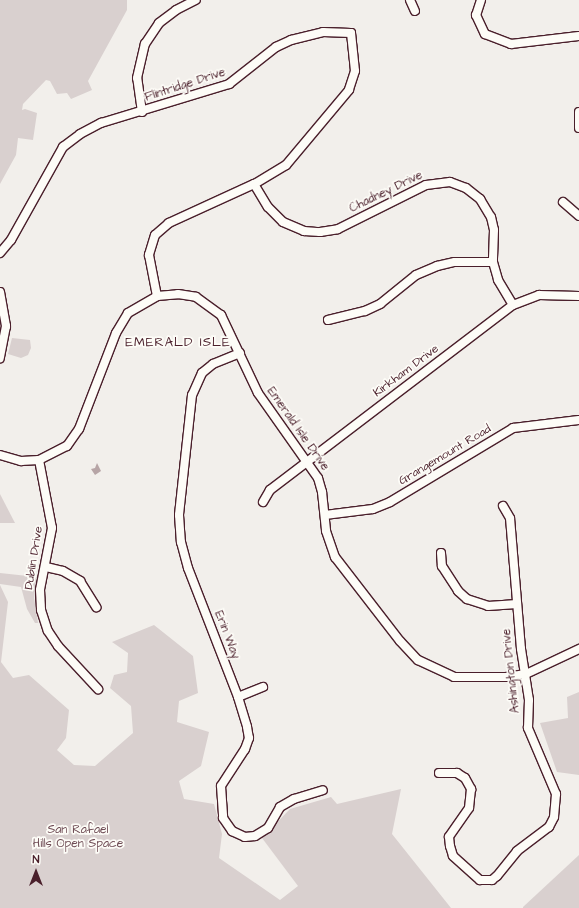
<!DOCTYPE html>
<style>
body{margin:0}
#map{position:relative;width:579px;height:908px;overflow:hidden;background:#f2efeb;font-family:"Architects Daughter",sans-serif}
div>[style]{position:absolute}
.green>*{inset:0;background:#d9d0cf}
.water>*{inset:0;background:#b7a5a6}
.roads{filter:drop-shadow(1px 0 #4a1f2b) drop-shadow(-1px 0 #4a1f2b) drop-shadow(0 1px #4a1f2b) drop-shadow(0 -1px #4a1f2b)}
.minor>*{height:8px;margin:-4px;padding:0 4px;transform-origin:4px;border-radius:4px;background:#fdfcf7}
span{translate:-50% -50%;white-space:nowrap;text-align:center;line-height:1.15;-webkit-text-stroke:3.5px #fdfcf7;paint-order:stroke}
.street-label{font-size:12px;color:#4a1f2b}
.park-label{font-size:12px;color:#6e4b54}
.neighbourhood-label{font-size:13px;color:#4a1f2b;letter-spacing:1px}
.north{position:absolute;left:16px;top:852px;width:40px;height:40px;-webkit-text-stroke:3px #fdfcf7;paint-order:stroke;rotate:0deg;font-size:11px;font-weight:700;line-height:16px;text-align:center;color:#4a1f2b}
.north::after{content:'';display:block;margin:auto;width:14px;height:18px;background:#4a1f2b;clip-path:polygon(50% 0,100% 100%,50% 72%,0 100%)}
</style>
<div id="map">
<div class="green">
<div style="clip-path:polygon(0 0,127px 0,127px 10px,88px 81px,92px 90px,71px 99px,67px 93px,57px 94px,50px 81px,46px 80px,23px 104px,22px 110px,25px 109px,37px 113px,33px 140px,18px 138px,16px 155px,0 184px)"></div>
<div style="clip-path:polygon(12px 338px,30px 340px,31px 348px,28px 355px,21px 358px,8px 354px)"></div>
<div style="clip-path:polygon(0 494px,15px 523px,0 523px)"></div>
<div style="clip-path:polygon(0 573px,37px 577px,34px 598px,38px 623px,35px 623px,27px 609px,21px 587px,0 584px)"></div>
<div style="clip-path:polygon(0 585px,8px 602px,1px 662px,13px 678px,29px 675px,69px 710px,66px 738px,57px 750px,74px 765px,95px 766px,133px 733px,131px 706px,110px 688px,114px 675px,127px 672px,128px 653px,112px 642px,154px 625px,193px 656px,198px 693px,179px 701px,177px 722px,209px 732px,201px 766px,179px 781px,184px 799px,214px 804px,222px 834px,219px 858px,280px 900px,298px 886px,262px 838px,290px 809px,331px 797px,337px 804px,401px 789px,392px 834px,451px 908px,0 908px)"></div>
<div style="clip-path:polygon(579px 692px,579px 775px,557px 772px,540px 723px,568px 718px,567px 697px)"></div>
<div style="clip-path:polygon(579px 855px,579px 908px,523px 908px,523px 907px)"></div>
</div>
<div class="water">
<div style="clip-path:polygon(97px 463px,101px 471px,95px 475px,91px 469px,95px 468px)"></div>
</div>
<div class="roads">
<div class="minor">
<div style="left:410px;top:0;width:12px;rotate:66deg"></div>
<div style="left:481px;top:0;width:16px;rotate:108deg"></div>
<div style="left:476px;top:15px;width:21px;rotate:65deg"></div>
<div style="left:485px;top:34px;width:28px;rotate:21deg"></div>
<div style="left:511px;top:44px;width:68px;rotate:-6.7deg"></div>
<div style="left:142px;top:112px;width:34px;rotate:-98deg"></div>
<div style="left:137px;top:78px;width:35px;rotate:-77deg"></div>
<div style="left:145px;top:44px;width:25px;rotate:-56deg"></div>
<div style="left:159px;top:23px;width:21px;rotate:-37deg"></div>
<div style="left:176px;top:10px;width:22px;rotate:-27deg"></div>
<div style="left:579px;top:112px;width:16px;rotate:90deg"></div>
<div style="left:254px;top:184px;width:27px;rotate:59deg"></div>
<div style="left:268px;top:207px;width:21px;rotate:45deg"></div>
<div style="left:283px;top:222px;width:23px;rotate:23deg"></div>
<div style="left:304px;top:231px;width:16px;rotate:4deg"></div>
<div style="left:320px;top:232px;width:18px;rotate:-9deg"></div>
<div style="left:338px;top:229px;width:98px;rotate:-26.6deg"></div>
<div style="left:426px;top:185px;width:24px;rotate:-7deg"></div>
<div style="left:450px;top:182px;width:17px;rotate:21deg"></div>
<div style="left:466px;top:188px;width:18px;rotate:38deg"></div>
<div style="left:480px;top:199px;width:21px;rotate:59deg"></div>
<div style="left:491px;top:217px;width:13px;rotate:77deg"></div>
<div style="left:494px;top:230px;width:32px;rotate:92deg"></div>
<div style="left:493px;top:262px;width:19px;rotate:74deg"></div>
<div style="left:498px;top:280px;width:29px;rotate:59deg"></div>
<div style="left:563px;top:202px;width:21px;rotate:41deg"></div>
<div style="left:0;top:253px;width:17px;rotate:-50deg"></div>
<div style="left:11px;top:240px;width:107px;rotate:-60.8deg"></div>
<div style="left:63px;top:147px;width:21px;rotate:-37deg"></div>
<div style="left:80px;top:134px;width:24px;rotate:-28deg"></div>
<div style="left:101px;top:123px;width:134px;rotate:-16.9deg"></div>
<div style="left:229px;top:84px;width:60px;rotate:-38.2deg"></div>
<div style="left:276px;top:47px;width:17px;rotate:-25deg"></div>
<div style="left:291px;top:40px;width:33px;rotate:-14deg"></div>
<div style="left:323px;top:32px;width:28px;rotate:2deg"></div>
<div style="left:351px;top:33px;width:38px;rotate:84deg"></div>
<div style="left:355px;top:71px;width:20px;rotate:108deg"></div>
<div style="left:349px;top:90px;width:98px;rotate:130deg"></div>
<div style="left:286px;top:165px;width:37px;rotate:149deg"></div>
<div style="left:254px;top:184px;width:94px;rotate:155.4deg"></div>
<div style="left:169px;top:223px;width:18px;rotate:139deg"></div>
<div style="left:155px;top:235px;width:21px;rotate:107deg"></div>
<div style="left:149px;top:255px;width:42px;rotate:79deg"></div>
<div style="left:0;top:292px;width:35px;rotate:80deg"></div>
<div style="left:6px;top:326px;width:33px;rotate:101deg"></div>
<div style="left:328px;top:320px;width:38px;rotate:-14deg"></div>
<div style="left:365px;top:311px;width:17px;rotate:-25deg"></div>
<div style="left:380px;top:304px;width:46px;rotate:-38.9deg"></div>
<div style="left:416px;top:275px;width:23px;rotate:-23deg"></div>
<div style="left:437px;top:266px;width:18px;rotate:-13deg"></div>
<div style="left:455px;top:262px;width:38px"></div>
<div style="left:240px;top:353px;width:29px;rotate:158deg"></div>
<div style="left:213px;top:364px;width:14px;rotate:141deg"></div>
<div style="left:202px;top:373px;width:24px;rotate:114deg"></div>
<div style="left:192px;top:395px;width:121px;rotate:96.2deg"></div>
<div style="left:179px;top:515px;width:27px;rotate:86deg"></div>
<div style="left:181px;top:542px;width:27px;rotate:75deg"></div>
<div style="left:188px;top:568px;width:138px;rotate:68.8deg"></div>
<div style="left:238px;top:697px;width:31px;rotate:73deg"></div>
<div style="left:247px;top:727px;width:11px;rotate:80deg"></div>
<div style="left:249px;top:738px;width:12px;rotate:110deg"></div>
<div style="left:245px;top:749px;width:44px;rotate:123deg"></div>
<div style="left:221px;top:786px;width:32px;rotate:86deg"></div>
<div style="left:223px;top:818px;width:16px;rotate:55deg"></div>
<div style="left:232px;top:831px;width:14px;rotate:25deg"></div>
<div style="left:245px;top:837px;width:10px;rotate:-6deg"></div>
<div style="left:255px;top:836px;width:15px;rotate:-32deg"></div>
<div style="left:268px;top:828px;width:24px;rotate:-60deg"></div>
<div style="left:280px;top:807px;width:16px;rotate:-30deg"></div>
<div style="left:294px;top:799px;width:30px;rotate:-17deg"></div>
<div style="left:0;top:455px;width:22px;rotate:16deg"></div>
<div style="left:21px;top:461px;width:18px;rotate:-3deg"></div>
<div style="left:39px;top:460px;width:31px;rotate:-27deg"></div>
<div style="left:67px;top:446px;width:21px;rotate:-55deg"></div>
<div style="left:79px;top:429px;width:103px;rotate:-68.9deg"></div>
<div style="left:116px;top:333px;width:23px;rotate:-59deg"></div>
<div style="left:128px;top:313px;width:34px;rotate:-30deg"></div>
<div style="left:157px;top:296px;width:21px;rotate:-5deg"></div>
<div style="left:178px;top:294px;width:18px;rotate:9deg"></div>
<div style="left:196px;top:297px;width:31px;rotate:36deg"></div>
<div style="left:221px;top:315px;width:86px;rotate:64.6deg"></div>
<div style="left:258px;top:393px;width:104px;rotate:54.8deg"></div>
<div style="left:318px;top:478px;width:15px;rotate:74deg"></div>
<div style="left:322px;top:492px;width:39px;rotate:84deg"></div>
<div style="left:326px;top:531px;width:28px;rotate:71deg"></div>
<div style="left:335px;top:557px;width:106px;rotate:52.3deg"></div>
<div style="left:400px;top:641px;width:26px;rotate:47deg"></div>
<div style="left:418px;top:660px;width:40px;rotate:25deg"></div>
<div style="left:454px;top:677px;width:52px"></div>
<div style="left:506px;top:677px;width:20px;rotate:-9deg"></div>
<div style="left:526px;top:674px;width:59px;rotate:-25.3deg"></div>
<div style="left:39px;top:460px;width:69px;rotate:79.2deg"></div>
<div style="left:52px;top:528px;width:63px;rotate:101deg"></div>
<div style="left:40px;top:590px;width:20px;rotate:87deg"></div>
<div style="left:41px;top:610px;width:22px;rotate:72deg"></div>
<div style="left:48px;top:631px;width:18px;rotate:56deg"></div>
<div style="left:58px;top:646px;width:59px;rotate:47.1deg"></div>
<div style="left:263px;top:502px;width:14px;rotate:-60deg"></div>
<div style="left:270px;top:490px;width:305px;rotate:-37.3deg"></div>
<div style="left:513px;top:305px;width:28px;rotate:-21deg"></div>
<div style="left:539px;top:295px;width:40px;rotate:1.4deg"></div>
<div style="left:325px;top:515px;width:48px;rotate:-7.1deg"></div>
<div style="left:373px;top:509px;width:18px;rotate:-22deg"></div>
<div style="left:390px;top:502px;width:144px;rotate:-31deg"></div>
<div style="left:513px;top:428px;width:66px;rotate:-6.9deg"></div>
<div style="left:441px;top:553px;width:13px;rotate:86deg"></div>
<div style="left:442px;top:566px;width:30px;rotate:57deg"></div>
<div style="left:458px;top:591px;width:12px;rotate:42deg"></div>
<div style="left:467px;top:599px;width:22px;rotate:18deg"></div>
<div style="left:488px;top:606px;width:29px;rotate:-4deg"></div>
<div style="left:46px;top:567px;width:17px;rotate:13deg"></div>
<div style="left:63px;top:571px;width:20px;rotate:30deg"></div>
<div style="left:80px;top:581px;width:31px;rotate:58deg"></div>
<div style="left:238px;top:697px;width:27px;rotate:-22deg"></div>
<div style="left:439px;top:773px;width:18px"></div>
<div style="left:457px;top:773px;width:9px;rotate:32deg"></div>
<div style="left:465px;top:778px;width:13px;rotate:61deg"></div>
<div style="left:471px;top:789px;width:19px;rotate:96deg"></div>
<div style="left:469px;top:808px;width:35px;rotate:125deg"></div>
<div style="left:449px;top:837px;width:9px;rotate:84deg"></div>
<div style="left:450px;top:846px;width:10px;rotate:73deg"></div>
<div style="left:453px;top:856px;width:36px;rotate:42deg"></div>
<div style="left:480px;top:880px;width:12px"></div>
<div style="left:492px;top:880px;width:6px;rotate:-39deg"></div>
<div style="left:497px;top:876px;width:32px;rotate:-51deg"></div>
<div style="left:517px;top:851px;width:40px;rotate:-37deg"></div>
<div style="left:549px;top:827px;width:11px;rotate:-63deg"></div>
<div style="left:554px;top:817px;width:23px;rotate:-85deg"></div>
<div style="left:556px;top:794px;width:72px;rotate:-113deg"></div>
<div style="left:528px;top:728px;width:28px;rotate:-88deg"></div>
<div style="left:529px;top:700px;width:52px;rotate:-98.9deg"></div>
<div style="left:521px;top:649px;width:131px;rotate:-94.8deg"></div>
<div style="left:510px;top:518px;width:14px;rotate:-120deg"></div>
</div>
</div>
<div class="street-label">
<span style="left:185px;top:85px;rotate:-18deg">Flintridge Drive</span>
<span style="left:386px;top:192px;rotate:-26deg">Chadney Drive</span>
<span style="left:406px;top:371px;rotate:-37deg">Kirkham Drive</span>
<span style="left:298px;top:429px;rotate:55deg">Emerald Isle Drive</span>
<span style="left:445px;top:455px;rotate:-31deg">Grangemount Road</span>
<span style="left:34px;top:558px;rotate:-81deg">Dublin Drive</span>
<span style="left:227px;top:635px;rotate:69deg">Erin Way</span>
<span style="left:511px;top:671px;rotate:-96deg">Ashington Drive</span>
</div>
<div class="park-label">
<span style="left:78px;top:837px">San Rafael<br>Hills Open Space</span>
</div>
<div class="neighbourhood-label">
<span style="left:178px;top:342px">EMERALD ISLE</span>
</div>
<div class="north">N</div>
</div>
